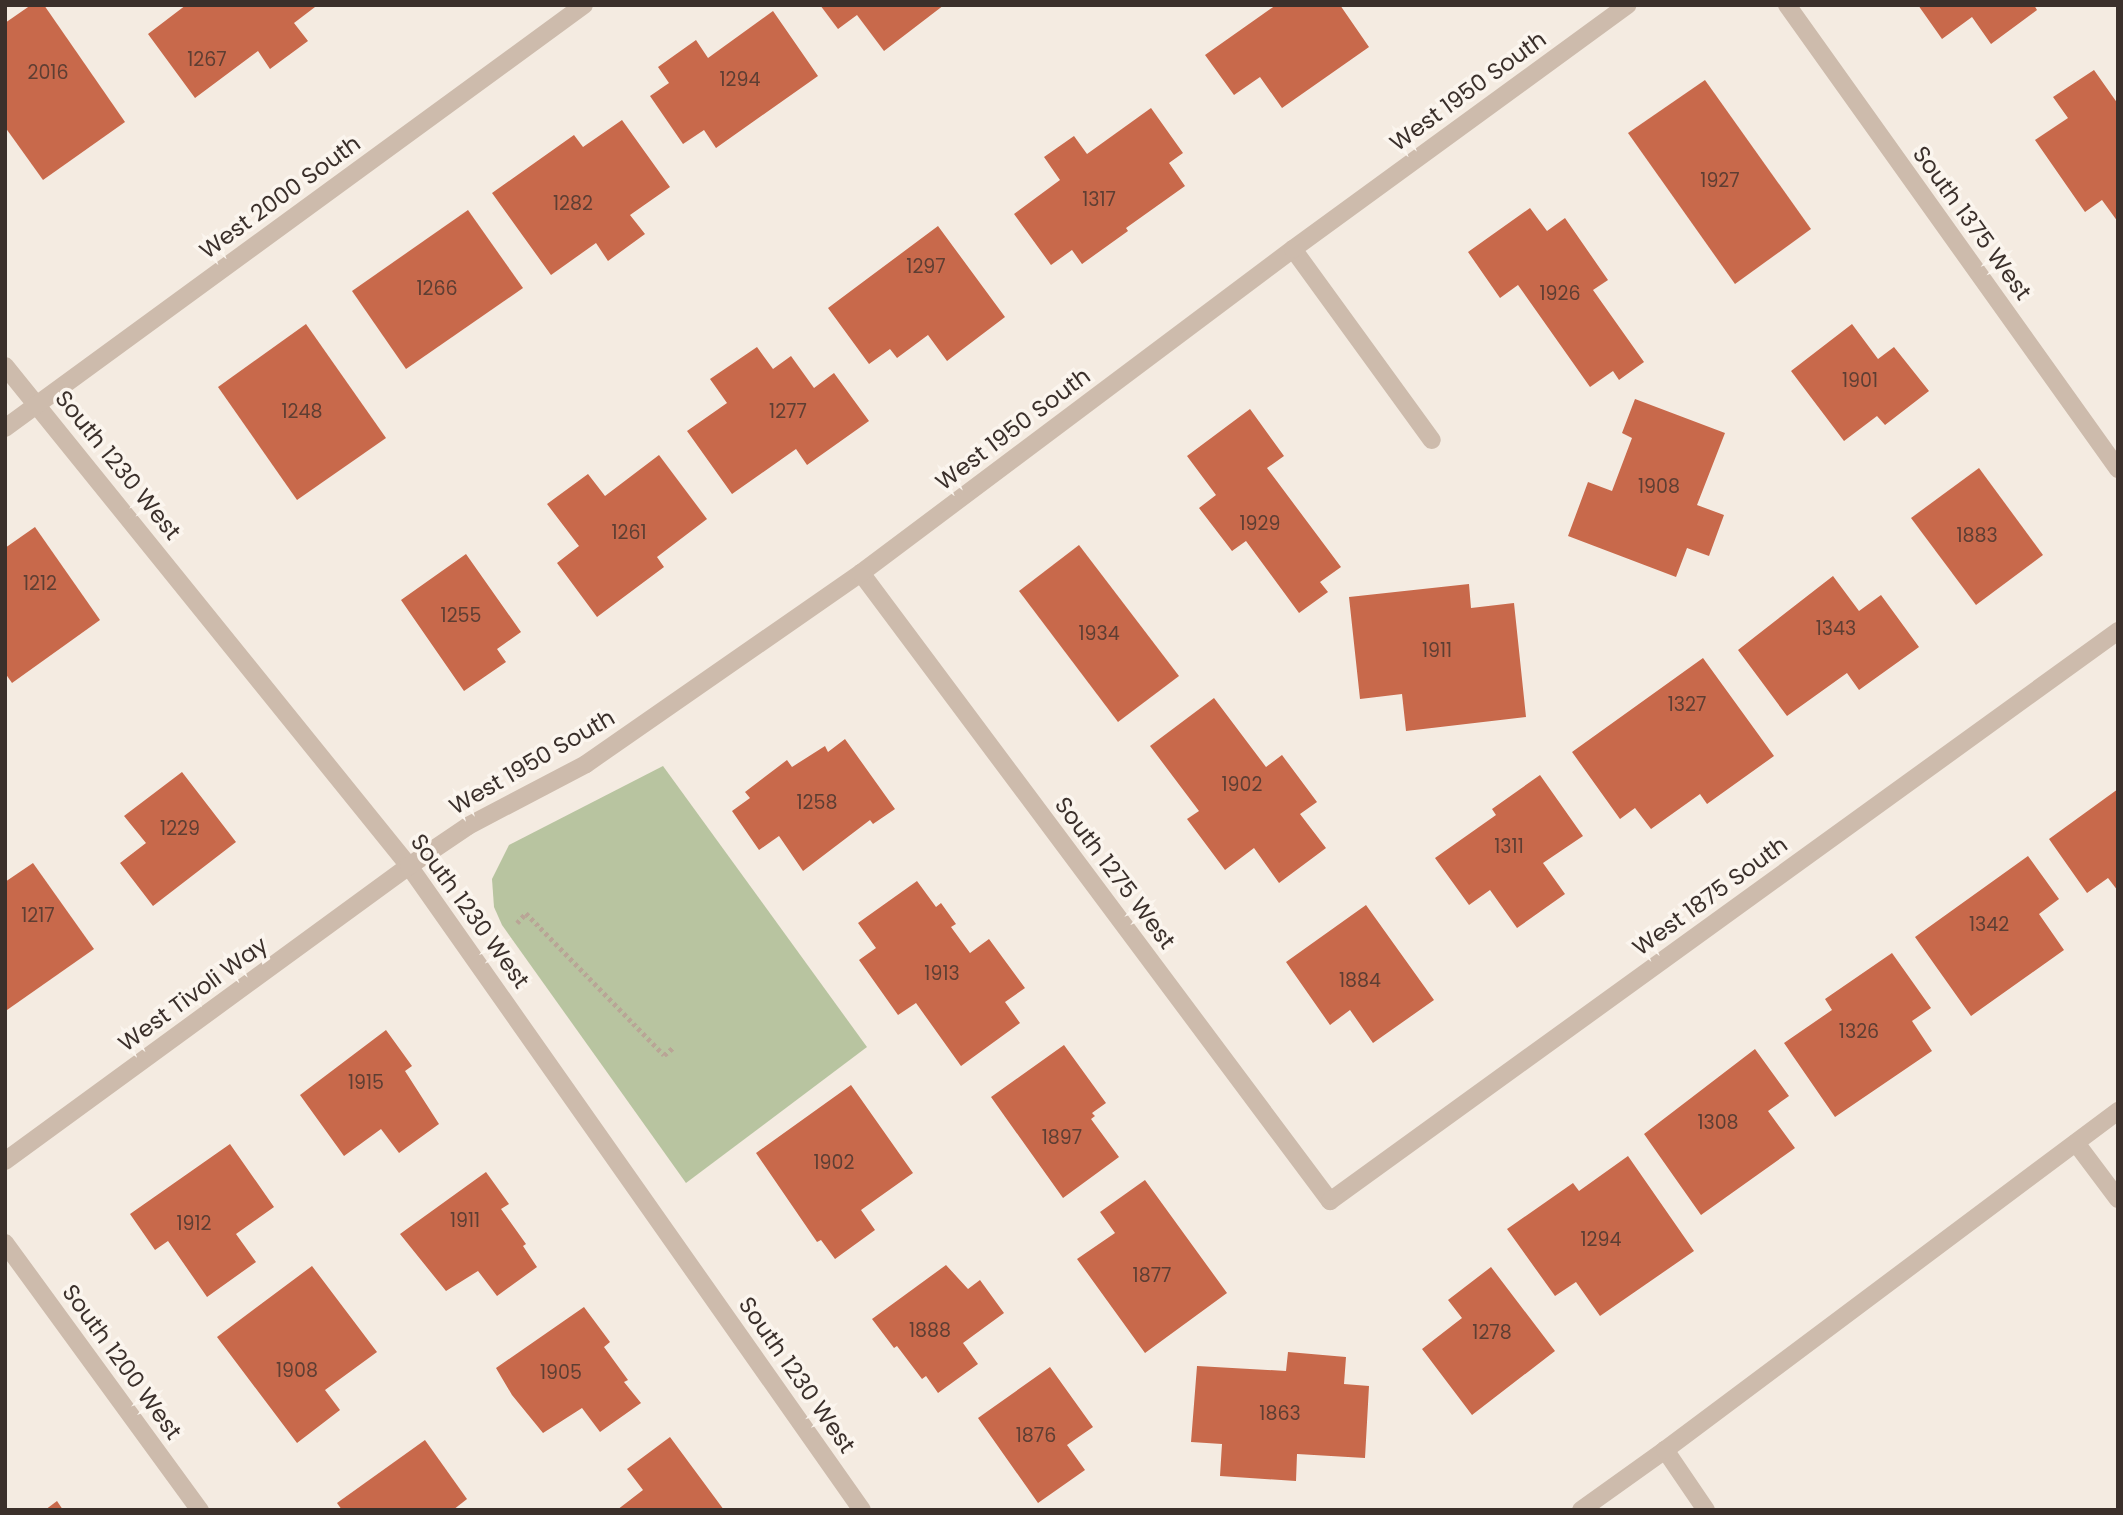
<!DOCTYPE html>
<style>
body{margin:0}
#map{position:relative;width:2123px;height:1515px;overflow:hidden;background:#f4ebe1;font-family:Poppins,sans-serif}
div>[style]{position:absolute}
.green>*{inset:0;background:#b8c4a0}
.building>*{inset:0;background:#c8694b}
.path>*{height:4.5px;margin-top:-2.25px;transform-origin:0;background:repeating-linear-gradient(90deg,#b9a596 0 3.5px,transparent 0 7px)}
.service>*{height:18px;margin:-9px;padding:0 9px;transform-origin:9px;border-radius:9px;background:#cdbbac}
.minor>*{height:18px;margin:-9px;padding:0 9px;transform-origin:9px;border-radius:9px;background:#cdbbac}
span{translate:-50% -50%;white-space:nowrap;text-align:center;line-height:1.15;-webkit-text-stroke:7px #fbf5ee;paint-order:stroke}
.number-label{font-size:19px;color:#5e3e33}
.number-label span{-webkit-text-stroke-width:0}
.street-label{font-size:23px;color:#3b302b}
.frame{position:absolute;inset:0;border:7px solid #3b302b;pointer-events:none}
</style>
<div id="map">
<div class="green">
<div style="clip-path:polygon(663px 766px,867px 1047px,686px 1183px,502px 925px,494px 907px,492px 879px,509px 845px)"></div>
</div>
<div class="building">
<div style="clip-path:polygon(31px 5px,44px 5px,125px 122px,43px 180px,5px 127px,5px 23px)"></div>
<div style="clip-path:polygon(186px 5px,313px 5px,315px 7px,294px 23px,308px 41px,270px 69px,258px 51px,195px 98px,148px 34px)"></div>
<div style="clip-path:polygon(820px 5px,944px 5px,884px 51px,857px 15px,838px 29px)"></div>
<div style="clip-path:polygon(1276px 5px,1340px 5px,1369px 47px,1282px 108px,1260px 77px,1234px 95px,1205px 55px)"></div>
<div style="clip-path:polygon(1918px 5px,2034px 5px,2037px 10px,1991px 44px,1972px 17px,1942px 39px)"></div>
<div style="clip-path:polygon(773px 11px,818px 76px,716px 148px,704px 130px,683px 144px,650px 96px,669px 83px,658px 67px,696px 40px,708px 58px)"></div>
<div style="clip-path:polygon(2094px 70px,2118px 104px,2118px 222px,2102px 200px,2085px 212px,2035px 140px,2068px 118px,2053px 97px)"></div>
<div style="clip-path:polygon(1705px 80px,1811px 229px,1735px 284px,1628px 133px)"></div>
<div style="clip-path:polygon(1151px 108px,1183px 153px,1169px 163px,1185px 186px,1126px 228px,1128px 231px,1082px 264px,1072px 250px,1051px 265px,1014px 214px,1060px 180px,1044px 157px,1074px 136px,1087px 154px)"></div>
<div style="clip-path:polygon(622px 120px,670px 187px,630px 215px,645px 234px,608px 261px,596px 243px,551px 275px,492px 193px,574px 135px,583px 147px)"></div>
<div style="clip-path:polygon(1530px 208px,1547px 231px,1565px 218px,1608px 280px,1593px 290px,1644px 362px,1619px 380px,1613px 371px,1590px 387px,1518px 285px,1500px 298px,1468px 252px)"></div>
<div style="clip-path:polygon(468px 210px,523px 288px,406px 369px,352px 291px)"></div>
<div style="clip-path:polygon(938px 226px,1005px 317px,947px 361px,928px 335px,897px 358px,890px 349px,869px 364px,828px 308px)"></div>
<div style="clip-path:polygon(306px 324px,386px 438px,297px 500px,218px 387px)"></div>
<div style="clip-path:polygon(1852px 324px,1878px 359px,1894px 347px,1929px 391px,1885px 425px,1877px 416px,1844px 441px,1791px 371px)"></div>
<div style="clip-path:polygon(757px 347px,773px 369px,791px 356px,814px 388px,834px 373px,869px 421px,807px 465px,796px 449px,732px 494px,687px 431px,727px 403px,710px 379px)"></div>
<div style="clip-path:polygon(1635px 399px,1725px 433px,1697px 505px,1724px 515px,1709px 556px,1687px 548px,1676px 577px,1568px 536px,1588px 482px,1612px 491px,1632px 438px,1622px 433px)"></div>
<div style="clip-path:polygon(1250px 409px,1284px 456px,1267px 468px,1341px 567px,1320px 582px,1328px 592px,1299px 613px,1246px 541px,1232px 551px,1199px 508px,1216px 495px,1187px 456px)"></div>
<div style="clip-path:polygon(659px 455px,707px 519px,657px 557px,664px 567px,597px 617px,557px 563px,579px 546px,547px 504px,588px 474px,605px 496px)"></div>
<div style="clip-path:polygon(1979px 468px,2043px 555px,1976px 605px,1911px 518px)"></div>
<div style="clip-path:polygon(35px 527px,100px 620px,12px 683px,5px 673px,5px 548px)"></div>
<div style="clip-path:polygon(1079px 545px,1179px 676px,1118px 722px,1019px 591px)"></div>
<div style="clip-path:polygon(466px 554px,521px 632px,497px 649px,506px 662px,464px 691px,401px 600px)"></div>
<div style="clip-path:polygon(1833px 576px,1859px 611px,1881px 595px,1919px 647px,1859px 690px,1847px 673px,1787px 716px,1738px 650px)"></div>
<div style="clip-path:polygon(1469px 584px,1471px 608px,1514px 603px,1526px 717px,1406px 731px,1402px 694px,1360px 699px,1349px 597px)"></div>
<div style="clip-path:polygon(1703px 658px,1774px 756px,1707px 804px,1700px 794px,1651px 829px,1635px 808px,1620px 819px,1572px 752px)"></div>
<div style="clip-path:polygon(1214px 698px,1266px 767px,1282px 755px,1317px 802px,1300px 814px,1326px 848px,1279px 883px,1254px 848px,1225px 870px,1187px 819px,1199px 811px,1150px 746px)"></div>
<div style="clip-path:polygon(845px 739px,895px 809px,873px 824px,870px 820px,803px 871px,779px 836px,759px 850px,732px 811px,750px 798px,745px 792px,787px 760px,792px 767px,825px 746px,828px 752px)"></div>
<div style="clip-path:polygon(182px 772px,236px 842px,153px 906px,120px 863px,146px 843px,124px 816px)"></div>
<div style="clip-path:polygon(1540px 775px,1583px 836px,1543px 863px,1565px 894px,1517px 928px,1490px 890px,1469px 905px,1435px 858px,1496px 815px,1492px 809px)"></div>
<div style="clip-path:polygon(2118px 789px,2118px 891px,2108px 878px,2087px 893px,2049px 839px)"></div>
<div style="clip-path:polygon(2028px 856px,2059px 899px,2039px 914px,2064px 950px,1971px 1016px,1915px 937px)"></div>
<div style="clip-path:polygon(33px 863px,94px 949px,7px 1010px,5px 882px)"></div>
<div style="clip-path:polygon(917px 881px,936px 907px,941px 903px,956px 924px,951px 927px,970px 953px,989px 939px,1025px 988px,1005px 1002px,1020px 1023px,961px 1066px,916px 1003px,898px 1015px,859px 960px,876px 948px,858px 923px)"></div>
<div style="clip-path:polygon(1366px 905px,1434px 1000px,1373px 1043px,1350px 1010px,1330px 1025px,1286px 962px)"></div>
<div style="clip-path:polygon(1892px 953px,1931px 1008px,1912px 1021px,1932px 1051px,1835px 1117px,1784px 1043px,1832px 1010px,1825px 999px)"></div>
<div style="clip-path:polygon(386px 1030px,412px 1066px,405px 1071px,439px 1124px,399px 1153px,381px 1129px,344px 1156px,300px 1095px)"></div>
<div style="clip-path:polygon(1064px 1045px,1106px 1103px,1092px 1113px,1095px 1116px,1091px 1119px,1119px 1157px,1063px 1198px,991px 1097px)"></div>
<div style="clip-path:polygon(1755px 1049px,1789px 1096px,1768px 1111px,1795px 1148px,1701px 1215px,1644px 1134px)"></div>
<div style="clip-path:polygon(851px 1085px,913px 1173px,861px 1210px,875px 1230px,835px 1259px,821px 1240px,817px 1242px,756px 1153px)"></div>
<div style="clip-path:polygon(230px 1144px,274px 1207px,236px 1234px,256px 1262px,207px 1297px,168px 1241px,155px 1250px,130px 1214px)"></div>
<div style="clip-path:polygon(1628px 1156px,1694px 1251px,1600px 1316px,1576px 1282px,1555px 1296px,1507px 1229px,1573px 1183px,1579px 1191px)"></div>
<div style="clip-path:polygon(486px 1172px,509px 1204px,501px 1209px,526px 1244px,523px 1246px,537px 1267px,497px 1296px,478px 1271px,446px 1291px,400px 1234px)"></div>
<div style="clip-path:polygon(1145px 1180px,1227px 1293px,1145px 1353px,1077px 1259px,1115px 1233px,1100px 1212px)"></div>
<div style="clip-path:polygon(946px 1265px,968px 1289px,980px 1280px,1004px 1313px,963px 1343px,978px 1364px,938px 1393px,926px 1376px,922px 1379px,897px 1346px,894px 1348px,872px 1319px)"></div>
<div style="clip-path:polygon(312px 1266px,377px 1352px,325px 1390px,340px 1410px,297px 1443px,217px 1337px)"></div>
<div style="clip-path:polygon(1491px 1267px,1555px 1351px,1472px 1415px,1422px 1349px,1462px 1318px,1448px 1300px)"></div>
<div style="clip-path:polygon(584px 1307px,610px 1342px,604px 1347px,628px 1380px,624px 1382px,641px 1403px,600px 1432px,582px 1408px,543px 1433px,512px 1395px,496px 1368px)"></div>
<div style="clip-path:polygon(1288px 1352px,1346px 1357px,1344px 1384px,1369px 1386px,1365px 1458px,1297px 1454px,1296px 1481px,1220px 1476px,1222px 1444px,1191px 1442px,1197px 1366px,1286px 1371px)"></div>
<div style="clip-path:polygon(1050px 1367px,1093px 1427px,1067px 1445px,1085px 1470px,1038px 1503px,978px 1418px)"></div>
<div style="clip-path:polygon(670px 1437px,724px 1510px,617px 1510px,643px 1490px,627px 1469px)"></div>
<div style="clip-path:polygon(425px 1440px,467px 1499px,453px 1510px,342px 1510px,337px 1503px)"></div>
<div style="clip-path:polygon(57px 1501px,63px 1510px,45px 1510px)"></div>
</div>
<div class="path">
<div style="left:517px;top:923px;width:13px;rotate:-48deg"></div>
<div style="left:526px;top:913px;width:198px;rotate:45.8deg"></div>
<div style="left:664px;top:1055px;width:13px;rotate:-39deg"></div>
</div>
<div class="service">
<div style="left:1581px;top:1510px;width:103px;rotate:-35.5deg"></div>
</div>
<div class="minor">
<div style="left:1787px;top:5px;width:570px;rotate:54.5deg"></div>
<div style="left:1293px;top:249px;width:236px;rotate:54deg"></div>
<div style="left:5px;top:366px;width:643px;rotate:51.06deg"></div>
<div style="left:409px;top:866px;width:787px;rotate:54.88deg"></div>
<div style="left:5px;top:428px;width:717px;rotate:-36.15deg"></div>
<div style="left:861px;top:573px;width:784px;rotate:53.25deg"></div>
<div style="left:1330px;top:1201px;width:973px;rotate:-35.88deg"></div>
<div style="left:2076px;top:1143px;width:70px;rotate:53.1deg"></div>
<div style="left:5px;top:1161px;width:500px;rotate:-36.14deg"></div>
<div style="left:409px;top:866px;width:71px;rotate:-34.1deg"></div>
<div style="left:468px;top:826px;width:133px;rotate:-27.7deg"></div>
<div style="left:586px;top:764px;width:335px;rotate:-34.8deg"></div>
<div style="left:861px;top:573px;width:540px;rotate:-36.87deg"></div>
<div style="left:1293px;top:249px;width:414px;rotate:-36.1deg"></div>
<div style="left:5px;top:1243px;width:331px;rotate:53.9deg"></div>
<div style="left:1706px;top:1510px;width:73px;rotate:-124.3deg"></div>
<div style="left:1665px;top:1450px;width:566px;rotate:-36.81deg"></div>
</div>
<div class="number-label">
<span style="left:207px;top:60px">1267</span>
<span style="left:48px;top:73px">2016</span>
<span style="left:740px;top:80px">1294</span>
<span style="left:1720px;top:181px">1927</span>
<span style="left:1099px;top:200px">1317</span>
<span style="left:573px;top:204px">1282</span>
<span style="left:926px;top:267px">1297</span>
<span style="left:437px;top:289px">1266</span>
<span style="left:1560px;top:294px">1926</span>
<span style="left:1860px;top:381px">1901</span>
<span style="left:302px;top:412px">1248</span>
<span style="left:788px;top:412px">1277</span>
<span style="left:1659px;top:487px">1908</span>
<span style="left:1260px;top:524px">1929</span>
<span style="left:629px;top:533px">1261</span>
<span style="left:1977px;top:536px">1883</span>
<span style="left:40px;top:584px">1212</span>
<span style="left:461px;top:616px">1255</span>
<span style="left:1836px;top:629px">1343</span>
<span style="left:1099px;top:634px">1934</span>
<span style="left:1437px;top:651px">1911</span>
<span style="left:1687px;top:705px">1327</span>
<span style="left:1242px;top:785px">1902</span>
<span style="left:817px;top:803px">1258</span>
<span style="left:180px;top:829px">1229</span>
<span style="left:1509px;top:847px">1311</span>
<span style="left:38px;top:916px">1217</span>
<span style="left:1989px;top:925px">1342</span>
<span style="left:942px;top:974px">1913</span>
<span style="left:1360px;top:981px">1884</span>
<span style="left:1859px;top:1032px">1326</span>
<span style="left:366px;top:1083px">1915</span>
<span style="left:1718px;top:1123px">1308</span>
<span style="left:1062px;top:1138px">1897</span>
<span style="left:834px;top:1163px">1902</span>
<span style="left:465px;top:1221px">1911</span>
<span style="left:194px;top:1224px">1912</span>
<span style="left:1601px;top:1240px">1294</span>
<span style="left:1152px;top:1276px">1877</span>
<span style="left:930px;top:1331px">1888</span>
<span style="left:1492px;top:1333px">1278</span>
<span style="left:297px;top:1371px">1908</span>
<span style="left:561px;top:1373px">1905</span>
<span style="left:1280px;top:1414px">1863</span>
<span style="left:1036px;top:1436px">1876</span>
</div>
<div class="street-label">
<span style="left:1468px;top:91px;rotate:-36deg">West 1950 South</span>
<span style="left:280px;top:197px;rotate:-36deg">West 2000 South</span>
<span style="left:1972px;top:223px;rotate:54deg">South 1375 West</span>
<span style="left:1013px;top:429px;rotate:-37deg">West 1950 South</span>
<span style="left:118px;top:465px;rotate:51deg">South 1230 West</span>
<span style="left:532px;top:762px;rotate:-30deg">West 1950 South</span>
<span style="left:1115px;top:873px;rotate:53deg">South 1275 West</span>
<span style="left:1710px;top:896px;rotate:-36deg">West 1875 South</span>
<span style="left:470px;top:911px;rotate:54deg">South 1230 West</span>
<span style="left:193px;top:994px;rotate:-36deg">West Tivoli Way</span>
<span style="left:122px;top:1362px;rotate:54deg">South 1200 West</span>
<span style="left:797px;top:1375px;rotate:55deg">South 1230 West</span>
</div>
<div class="frame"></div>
</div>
